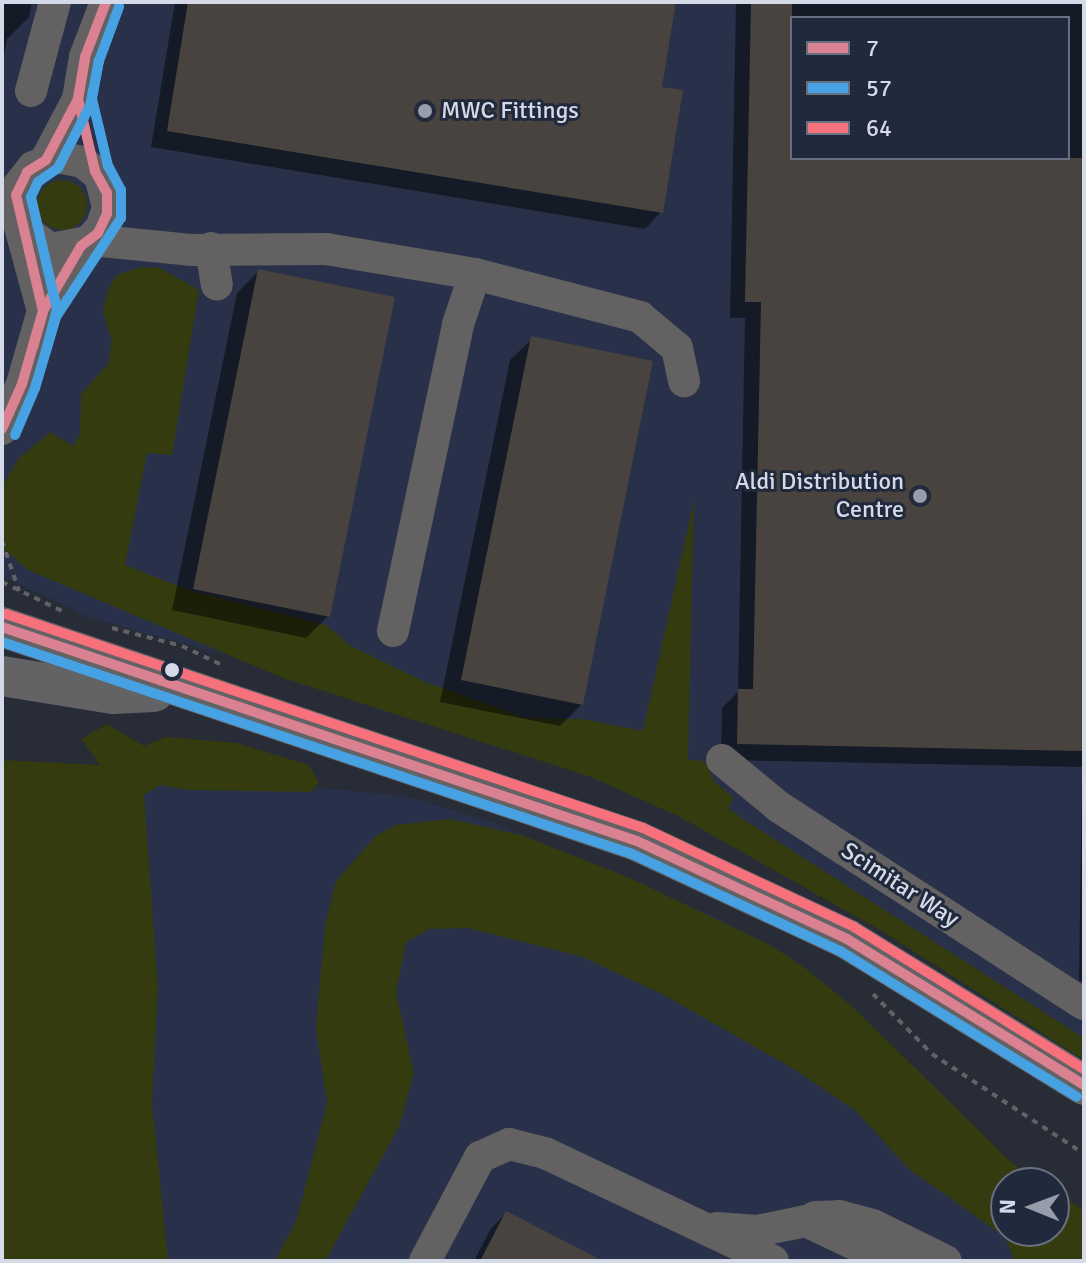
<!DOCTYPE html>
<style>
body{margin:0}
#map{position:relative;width:1086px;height:1263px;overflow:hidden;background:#272c36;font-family:Signika,sans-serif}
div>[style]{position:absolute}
.built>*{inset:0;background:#283149}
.green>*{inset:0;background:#343b0f}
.round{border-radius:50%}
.shadow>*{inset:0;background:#0007}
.building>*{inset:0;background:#48433e}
.path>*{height:4px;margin-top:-2px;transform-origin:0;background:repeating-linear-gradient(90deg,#626266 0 6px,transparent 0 12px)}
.minor>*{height:32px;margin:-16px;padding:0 16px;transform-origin:16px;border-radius:16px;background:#636161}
.major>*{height:40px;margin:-20px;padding:0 20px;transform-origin:20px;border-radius:20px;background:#636265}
.bus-1>*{height:10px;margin:-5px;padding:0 5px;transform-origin:5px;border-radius:5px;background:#da8192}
.bus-2>*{height:10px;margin:-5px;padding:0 5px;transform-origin:5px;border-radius:5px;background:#46a2e3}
.bus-3>*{height:10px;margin:-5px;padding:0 5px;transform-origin:5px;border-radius:5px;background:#f6717c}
.dots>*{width:22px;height:22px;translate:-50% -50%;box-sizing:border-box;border:4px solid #21293c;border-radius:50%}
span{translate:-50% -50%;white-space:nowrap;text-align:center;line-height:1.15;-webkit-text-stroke:6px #21293c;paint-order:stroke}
.poi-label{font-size:24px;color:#d4dae7}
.left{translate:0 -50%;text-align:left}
.right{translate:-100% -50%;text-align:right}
.street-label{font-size:24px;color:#d4dae7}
.frame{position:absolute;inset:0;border:4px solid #d4dae7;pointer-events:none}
.legend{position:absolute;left:790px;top:16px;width:280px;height:144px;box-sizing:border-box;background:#21293c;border:2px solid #697080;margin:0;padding:10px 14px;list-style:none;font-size:24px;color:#d4dae7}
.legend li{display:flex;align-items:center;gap:16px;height:40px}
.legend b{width:40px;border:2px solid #697080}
.north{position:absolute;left:990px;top:1167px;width:80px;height:80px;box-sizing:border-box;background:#21293c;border:2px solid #697080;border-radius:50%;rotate:271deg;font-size:22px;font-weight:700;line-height:32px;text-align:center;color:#d4dae7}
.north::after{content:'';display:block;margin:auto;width:28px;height:36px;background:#979da9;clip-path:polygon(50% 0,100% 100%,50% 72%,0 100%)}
</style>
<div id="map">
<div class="built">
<div style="clip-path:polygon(evenodd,2px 2px,1084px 2px,1084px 1056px,688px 810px,486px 726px,94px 619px,2px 576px,2px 2px,792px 18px,1068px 18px,1068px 158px,792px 158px,792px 18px)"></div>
<div style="clip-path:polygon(125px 769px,404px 796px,493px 822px,715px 917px,811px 972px,851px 1008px,1006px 1183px,1006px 1231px,1054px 1231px,1084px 1261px,154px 1261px)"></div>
</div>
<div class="green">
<div class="round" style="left:37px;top:180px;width:50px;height:50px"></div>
<div style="clip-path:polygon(141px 267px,160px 268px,199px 290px,172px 455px,147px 453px,125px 565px,191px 591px,326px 625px,351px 646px,425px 682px,526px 718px,582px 719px,643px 731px,694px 500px,688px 760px,704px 761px,715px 782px,734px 798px,728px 808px,743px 819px,1084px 1038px,1084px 1060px,885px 933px,680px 817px,591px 777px,283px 678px,28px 570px,4px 549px,3px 485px,19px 458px,50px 432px,73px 446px,80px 434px,81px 394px,108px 364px,112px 341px,103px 311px,108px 289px,117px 275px)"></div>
<div style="clip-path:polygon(107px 724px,144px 746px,166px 737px,237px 743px,309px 765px,319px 783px,311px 792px,187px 790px,160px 785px,144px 795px,158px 988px,152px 1103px,168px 1261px,2px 1261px,2px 760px,100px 765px,81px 739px)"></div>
<div style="clip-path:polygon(450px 819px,521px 835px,630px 878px,770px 945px,805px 968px,854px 1008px,1012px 1163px,1041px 1183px,1006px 1183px,1006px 1231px,1054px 1231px,1054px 1192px,1084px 1210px,1084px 1261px,1015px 1261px,1005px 1237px,909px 1169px,856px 1111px,794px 1069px,664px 995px,583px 957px,468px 928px,429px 929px,406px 942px,396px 992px,414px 1073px,399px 1127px,325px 1261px,275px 1261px,297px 1219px,327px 1103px,316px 1028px,325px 926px,336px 881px,376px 836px,396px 825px)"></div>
</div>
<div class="shadow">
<div style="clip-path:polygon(2px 2px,32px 2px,29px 17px,7px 39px,2px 69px)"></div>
<div style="clip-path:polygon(175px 2px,674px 2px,660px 88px,661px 212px,645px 229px,151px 147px)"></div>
<div style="clip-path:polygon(evenodd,736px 2px,1084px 2px,1084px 981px,1079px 981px,1082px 767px,721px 760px,722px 708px,738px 692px,745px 318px,730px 318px,736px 2px,792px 18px,1068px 18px,1068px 158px,792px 158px,792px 18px)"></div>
<div style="clip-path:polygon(259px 271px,328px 616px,306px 638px,172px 610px,237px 293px)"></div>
<div style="clip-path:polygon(532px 339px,582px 704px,560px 726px,440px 702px,510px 360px)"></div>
<div style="clip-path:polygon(506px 1213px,599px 1261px,474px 1261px,490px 1230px)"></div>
</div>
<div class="building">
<div style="clip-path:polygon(188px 2px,676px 2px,662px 87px,683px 90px,663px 213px,167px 131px)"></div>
<div style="clip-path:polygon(751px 2px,792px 2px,792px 158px,1084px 158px,1084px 751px,737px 744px,738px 689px,753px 689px,761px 302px,745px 302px)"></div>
<div style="clip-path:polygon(258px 269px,395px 297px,330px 617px,193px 589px)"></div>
<div style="clip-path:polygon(531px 336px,653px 361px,583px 705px,461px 680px)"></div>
<div style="clip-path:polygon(506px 1211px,603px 1261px,480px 1261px)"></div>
</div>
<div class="path">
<div style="left:2px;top:541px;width:53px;rotate:71.2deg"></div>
<div style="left:2px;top:582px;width:71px;rotate:25.8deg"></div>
<div style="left:112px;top:628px;width:72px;rotate:14.4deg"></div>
<div style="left:182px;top:646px;width:47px;rotate:25.5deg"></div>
<div style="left:873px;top:994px;width:84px;rotate:45.5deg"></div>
<div style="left:932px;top:1054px;width:182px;rotate:33.3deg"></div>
</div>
<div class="minor">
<div style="left:31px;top:91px;width:92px;rotate:-74.9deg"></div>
<div style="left:46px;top:160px;width:69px;rotate:-62.3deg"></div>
<div style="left:78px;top:99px;width:43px;rotate:-80.5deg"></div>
<div style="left:85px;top:57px;width:59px;rotate:-69.1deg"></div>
<div style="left:23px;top:229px;width:34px;rotate:36deg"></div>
<div style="left:51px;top:249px;width:38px;rotate:-11deg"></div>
<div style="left:88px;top:242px;width:19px;rotate:-47deg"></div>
<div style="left:101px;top:228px;width:21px;rotate:-71deg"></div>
<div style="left:108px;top:208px;width:33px;rotate:-104deg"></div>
<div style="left:100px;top:176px;width:22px;rotate:-141deg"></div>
<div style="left:83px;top:162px;width:25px;rotate:-169deg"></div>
<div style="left:58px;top:157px;width:27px;rotate:158deg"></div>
<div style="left:33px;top:167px;width:23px;rotate:128deg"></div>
<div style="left:19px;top:185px;width:31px;rotate:94deg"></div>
<div style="left:17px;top:216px;width:98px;rotate:74.7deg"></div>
<div style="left:91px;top:240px;width:100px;rotate:5.7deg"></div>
<div style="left:191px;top:250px;width:135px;rotate:-0.4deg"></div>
<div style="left:326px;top:249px;width:151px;rotate:9.5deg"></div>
<div style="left:475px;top:274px;width:171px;rotate:14.6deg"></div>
<div style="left:640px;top:317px;width:48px;rotate:40deg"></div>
<div style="left:677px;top:348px;width:34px;rotate:78deg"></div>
<div style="left:211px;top:248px;width:37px;rotate:81deg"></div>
<div style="left:2px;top:429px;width:49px;rotate:-66deg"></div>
<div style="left:22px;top:384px;width:76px;rotate:-74deg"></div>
<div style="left:43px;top:311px;width:75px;rotate:-59.7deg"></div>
<div style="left:393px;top:631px;width:314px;rotate:-78deg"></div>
<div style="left:458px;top:324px;width:53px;rotate:-71.2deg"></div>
<div style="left:722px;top:760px;width:74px;rotate:39.5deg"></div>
<div style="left:779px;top:807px;width:363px;rotate:32.9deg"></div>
<div style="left:815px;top:1217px;width:24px;rotate:-2deg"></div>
<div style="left:839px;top:1216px;width:35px;rotate:15deg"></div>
<div style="left:873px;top:1225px;width:81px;rotate:26.3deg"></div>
<div style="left:717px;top:1228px;width:40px;rotate:4.3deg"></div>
<div style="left:757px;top:1231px;width:50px;rotate:-11.5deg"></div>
<div style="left:806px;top:1221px;width:93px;rotate:25.5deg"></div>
<div style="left:425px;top:1261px;width:118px;rotate:-62.1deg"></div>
<div style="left:480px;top:1157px;width:32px;rotate:-24deg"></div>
<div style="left:509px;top:1144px;width:37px;rotate:14deg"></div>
<div style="left:545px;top:1153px;width:252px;rotate:25.3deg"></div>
</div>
<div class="major">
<div style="left:2px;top:627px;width:670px;rotate:18.62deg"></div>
<div style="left:637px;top:841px;width:232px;rotate:25deg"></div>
<div style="left:847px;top:939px;width:278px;rotate:31.6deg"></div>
<div style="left:2px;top:676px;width:112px;rotate:9.2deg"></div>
<div style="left:113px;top:694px;width:41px;rotate:-2.8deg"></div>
</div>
<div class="bus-1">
<div style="left:33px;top:347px;width:37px;rotate:-74deg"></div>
<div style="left:43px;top:311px;width:119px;rotate:-103.1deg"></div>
<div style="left:16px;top:195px;width:25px;rotate:-64deg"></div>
<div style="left:27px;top:172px;width:22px;rotate:-32deg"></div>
<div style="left:46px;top:160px;width:69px;rotate:-62.3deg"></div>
<div style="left:78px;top:99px;width:41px;rotate:-80.1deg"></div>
<div style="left:2px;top:429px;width:49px;rotate:-66deg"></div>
<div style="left:22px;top:384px;width:76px;rotate:-74deg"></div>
<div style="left:43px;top:311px;width:75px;rotate:-59.7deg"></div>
<div style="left:81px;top:246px;width:21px;rotate:-37deg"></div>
<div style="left:98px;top:233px;width:21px;rotate:-65deg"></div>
<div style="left:107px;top:214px;width:21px;rotate:-90deg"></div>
<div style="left:107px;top:193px;width:25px;rotate:-119deg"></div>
<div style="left:95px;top:171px;width:74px;rotate:-103.3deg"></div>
<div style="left:78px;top:99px;width:43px;rotate:-80.5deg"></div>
<div style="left:85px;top:57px;width:59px;rotate:-69.1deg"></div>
<div style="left:2px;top:627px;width:670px;rotate:18.62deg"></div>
<div style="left:637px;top:841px;width:232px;rotate:25deg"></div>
<div style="left:847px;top:939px;width:278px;rotate:31.6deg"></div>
</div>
<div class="bus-2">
<div style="left:46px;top:351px;width:43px;rotate:-75.3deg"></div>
<div style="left:57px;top:309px;width:115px;rotate:-103.1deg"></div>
<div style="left:31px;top:197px;width:17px;rotate:-65deg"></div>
<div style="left:38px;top:182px;width:24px;rotate:-35deg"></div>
<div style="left:58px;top:168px;width:70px;rotate:-62.7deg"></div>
<div style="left:90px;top:106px;width:46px;rotate:-78.7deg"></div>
<div style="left:15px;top:435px;width:51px;rotate:-66.9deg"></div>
<div style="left:35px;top:388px;width:74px;rotate:-73.5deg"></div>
<div style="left:56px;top:317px;width:118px;rotate:-56.7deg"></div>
<div style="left:121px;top:218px;width:28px;rotate:-90deg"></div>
<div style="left:121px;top:190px;width:27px;rotate:-118deg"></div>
<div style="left:108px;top:166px;width:69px;rotate:-103.4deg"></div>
<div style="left:92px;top:99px;width:39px;rotate:-80deg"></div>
<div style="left:99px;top:61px;width:58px;rotate:-69.7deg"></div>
<div style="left:2px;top:642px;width:665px;rotate:18.6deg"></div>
<div style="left:632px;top:854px;width:230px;rotate:25deg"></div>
<div style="left:840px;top:951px;width:278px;rotate:31.6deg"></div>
</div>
<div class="bus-3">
<div style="left:6px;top:614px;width:672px;rotate:18.57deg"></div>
<div style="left:643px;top:828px;width:233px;rotate:25.1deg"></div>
<div style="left:854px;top:927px;width:270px;rotate:31.7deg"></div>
</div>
<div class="dots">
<div style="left:425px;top:111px;background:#979da9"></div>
<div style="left:920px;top:496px;background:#979da9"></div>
<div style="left:172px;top:670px;background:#d4dae7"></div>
</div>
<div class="poi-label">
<span class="left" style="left:441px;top:111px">MWC Fittings</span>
<span class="right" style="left:904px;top:496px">Aldi Distribution<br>Centre</span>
</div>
<div class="street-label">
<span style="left:900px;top:885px;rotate:33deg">Scimitar Way</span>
</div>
<div class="frame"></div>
<ul class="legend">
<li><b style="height:10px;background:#da8192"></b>7</li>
<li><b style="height:10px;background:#46a2e3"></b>57</li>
<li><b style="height:10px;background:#f6717c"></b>64</li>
</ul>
<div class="north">N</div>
</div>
